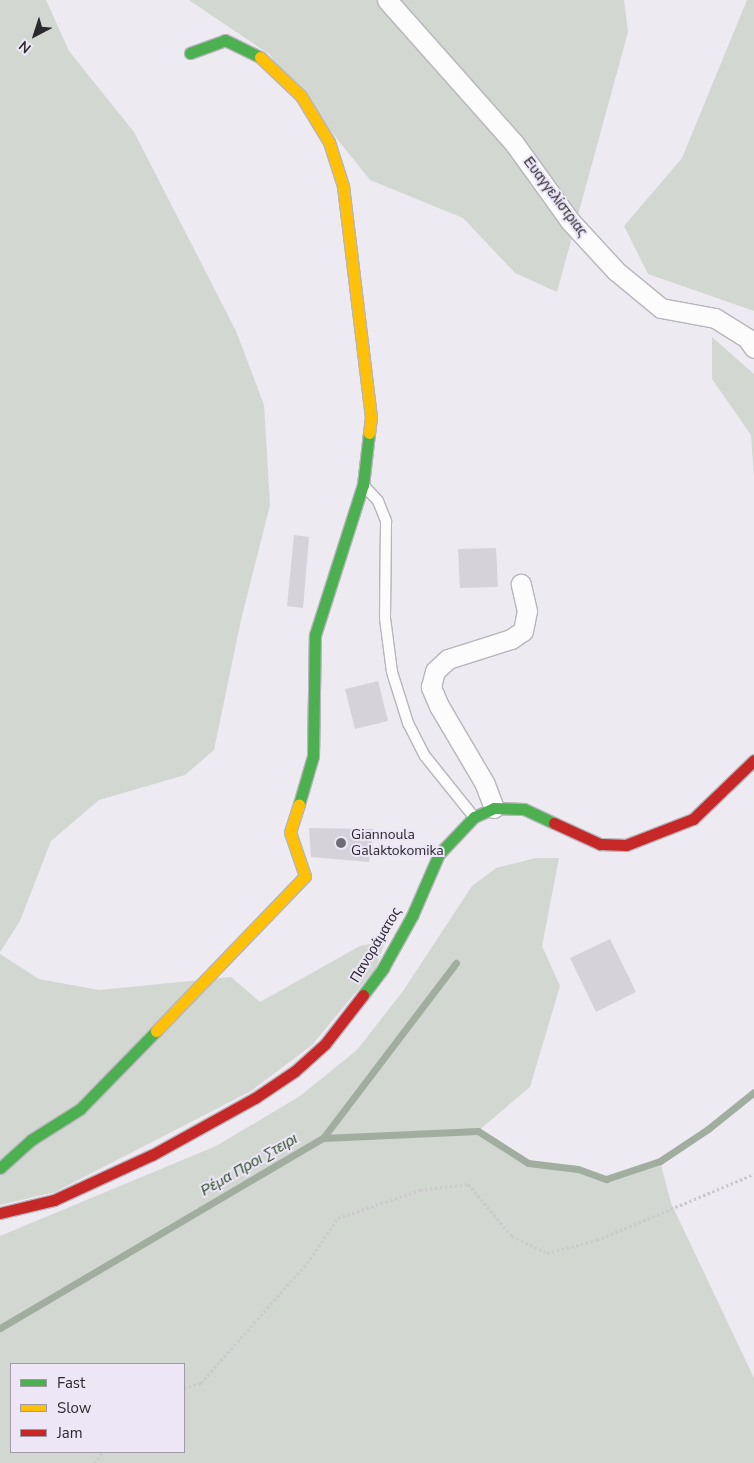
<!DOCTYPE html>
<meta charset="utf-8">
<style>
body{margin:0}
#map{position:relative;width:754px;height:1463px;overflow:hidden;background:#edeaf2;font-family:"Nunito Sans",sans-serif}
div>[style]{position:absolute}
.green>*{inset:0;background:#d2d7d2}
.stream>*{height:7px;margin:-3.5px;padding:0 3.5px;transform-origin:3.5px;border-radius:3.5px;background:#a1ad9f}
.building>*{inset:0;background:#d5d2da}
.path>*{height:3px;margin-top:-1.5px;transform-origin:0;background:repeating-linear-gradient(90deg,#cccacd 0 2.5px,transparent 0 5px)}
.roads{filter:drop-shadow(1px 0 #b7b5bb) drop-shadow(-1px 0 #b7b5bb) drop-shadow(0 1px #b7b5bb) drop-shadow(0 -1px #b7b5bb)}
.lane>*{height:10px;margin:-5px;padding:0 5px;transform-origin:5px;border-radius:5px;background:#fcfcfd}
.street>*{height:19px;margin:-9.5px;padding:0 9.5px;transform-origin:9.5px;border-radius:9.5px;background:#fcfcfd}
.fast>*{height:11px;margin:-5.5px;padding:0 5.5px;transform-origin:5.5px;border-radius:5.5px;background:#4caf50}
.slow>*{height:11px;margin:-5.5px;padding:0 5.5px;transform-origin:5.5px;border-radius:5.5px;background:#ffc107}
.jam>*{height:11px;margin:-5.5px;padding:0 5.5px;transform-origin:5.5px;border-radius:5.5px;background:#c62828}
.dots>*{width:14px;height:14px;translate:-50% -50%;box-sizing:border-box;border:2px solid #ece6f6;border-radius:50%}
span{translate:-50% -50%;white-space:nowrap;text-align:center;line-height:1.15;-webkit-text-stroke:4px #ece6f6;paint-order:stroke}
.street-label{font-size:14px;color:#2b292e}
.poi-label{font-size:14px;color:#2b292e}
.left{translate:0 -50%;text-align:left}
.water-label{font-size:15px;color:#2f4d27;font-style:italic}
.legend{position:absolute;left:10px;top:1363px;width:175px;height:90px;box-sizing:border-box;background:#ece6f6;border:1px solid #9f9aa6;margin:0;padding:6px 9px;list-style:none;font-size:15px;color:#2b292e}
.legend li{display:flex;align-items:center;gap:10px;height:25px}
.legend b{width:25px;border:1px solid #9f9aa6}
.north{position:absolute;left:10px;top:10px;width:50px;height:50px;-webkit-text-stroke:4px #ece6f6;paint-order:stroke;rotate:220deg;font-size:14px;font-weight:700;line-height:20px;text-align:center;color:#2b292e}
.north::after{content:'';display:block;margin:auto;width:18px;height:22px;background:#2b292e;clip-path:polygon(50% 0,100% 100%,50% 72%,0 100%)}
</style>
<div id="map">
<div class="green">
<div style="clip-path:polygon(0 0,46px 0,69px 51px,134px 132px,236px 331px,264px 405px,270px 505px,241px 620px,214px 750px,185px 775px,99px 800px,51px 841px,20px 921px,0 952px)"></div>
<div style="clip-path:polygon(189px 0,624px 0,628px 32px,557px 292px,515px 273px,463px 218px,370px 180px,269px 54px)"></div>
<div style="clip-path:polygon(747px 0,754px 0,754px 311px,648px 274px,624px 226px,682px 158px)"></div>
<div style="clip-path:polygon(712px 337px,754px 374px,754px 477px,751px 435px,712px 379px)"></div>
<div style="clip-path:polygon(evenodd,536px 858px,559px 858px,542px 946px,560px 986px,530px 1087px,478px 1131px,528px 1163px,578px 1169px,606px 1179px,660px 1161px,671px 1203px,754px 1378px,754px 1463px,0 1463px,0 1236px,216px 1146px,300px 1096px,357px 1050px,403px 991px,472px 886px,496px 868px,536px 858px,11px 1364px,184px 1364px,184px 1452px,11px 1452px,11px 1364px)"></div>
<div style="clip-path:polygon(385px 941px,376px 968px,312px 1045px,251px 1091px,55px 1192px,0 1205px,0 954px,39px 979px,99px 990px,231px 977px,260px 1002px,360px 946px)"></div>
</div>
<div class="stream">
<div style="left:323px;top:1138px;width:155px;rotate:-2.6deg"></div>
<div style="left:478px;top:1131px;width:59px;rotate:32.6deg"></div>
<div style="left:528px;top:1163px;width:50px;rotate:6.8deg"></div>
<div style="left:578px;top:1169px;width:30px;rotate:20deg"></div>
<div style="left:606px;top:1179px;width:57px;rotate:-18.4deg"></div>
<div style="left:660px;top:1161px;width:58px;rotate:-33.7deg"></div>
<div style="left:708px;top:1129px;width:59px;rotate:-38.8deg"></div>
<div style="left:0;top:1328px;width:375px;rotate:-30.5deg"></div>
<div style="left:323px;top:1138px;width:220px;rotate:-52.8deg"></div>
</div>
<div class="building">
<div style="clip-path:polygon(294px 535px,309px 537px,303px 608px,287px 606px)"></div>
<div style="clip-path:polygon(496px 548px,498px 587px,460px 588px,458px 549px)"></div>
<div style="clip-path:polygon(378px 681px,388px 721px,355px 729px,345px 689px)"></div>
<div style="clip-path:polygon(309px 828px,374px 829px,369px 862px,311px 857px)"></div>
<div style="clip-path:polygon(610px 939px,636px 992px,596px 1012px,570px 958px)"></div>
</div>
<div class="path">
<div style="left:184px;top:1388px;width:18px;rotate:-16deg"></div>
<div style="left:201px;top:1383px;width:160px;rotate:-48.5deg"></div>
<div style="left:307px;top:1263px;width:55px;rotate:-55.4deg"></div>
<div style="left:338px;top:1218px;width:87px;rotate:-18.9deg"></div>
<div style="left:420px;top:1190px;width:48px;rotate:-7.1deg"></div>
<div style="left:468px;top:1184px;width:68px;rotate:49.8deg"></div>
<div style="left:512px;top:1236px;width:39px;rotate:26deg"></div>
<div style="left:547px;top:1253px;width:52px;rotate:-14.6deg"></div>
<div style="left:597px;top:1240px;width:170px;rotate:-22.8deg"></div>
<div style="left:94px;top:1463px;width:14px;rotate:-51deg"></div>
</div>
<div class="roads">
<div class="lane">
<div style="left:366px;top:488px;width:18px;rotate:47deg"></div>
<div style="left:378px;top:501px;width:22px;rotate:68deg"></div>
<div style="left:386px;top:521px;width:97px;rotate:90.6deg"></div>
<div style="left:385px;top:618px;width:54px;rotate:82.6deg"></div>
<div style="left:392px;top:672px;width:53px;rotate:72.6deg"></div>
<div style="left:408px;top:723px;width:37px;rotate:63deg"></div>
<div style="left:425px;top:756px;width:78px;rotate:51.2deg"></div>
</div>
<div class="street">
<div style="left:387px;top:0;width:191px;rotate:48.4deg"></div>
<div style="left:514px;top:143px;width:96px;rotate:54.3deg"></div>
<div style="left:570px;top:221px;width:68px;rotate:47.4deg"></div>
<div style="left:616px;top:271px;width:58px;rotate:39.4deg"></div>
<div style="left:661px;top:308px;width:55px;rotate:10.5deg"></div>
<div style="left:715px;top:318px;width:38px;rotate:32deg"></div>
<div style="left:747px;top:338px;width:12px;rotate:55deg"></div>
<div style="left:494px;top:808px;width:26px;rotate:-111deg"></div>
<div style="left:485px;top:784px;width:91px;rotate:-120.5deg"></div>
<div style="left:439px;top:706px;width:21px;rotate:-113deg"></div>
<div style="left:431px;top:687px;width:16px;rotate:-76deg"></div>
<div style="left:435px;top:671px;width:18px;rotate:-43deg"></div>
<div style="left:448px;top:659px;width:66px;rotate:-17.6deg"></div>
<div style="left:511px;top:639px;width:14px;rotate:-34deg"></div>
<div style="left:523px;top:631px;width:20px;rotate:-79deg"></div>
<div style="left:527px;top:611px;width:28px;rotate:-103deg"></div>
</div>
<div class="fast">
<div style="left:190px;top:53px;width:37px;rotate:-20deg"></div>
<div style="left:225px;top:40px;width:39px;rotate:26deg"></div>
<div style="left:299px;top:804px;width:50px;rotate:-73.7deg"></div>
<div style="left:313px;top:756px;width:121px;rotate:-89.1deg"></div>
<div style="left:315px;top:635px;width:157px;rotate:-72.3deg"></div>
<div style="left:363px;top:485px;width:52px;rotate:-83.4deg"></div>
<div style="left:363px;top:995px;width:34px;rotate:-53deg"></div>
<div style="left:383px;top:968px;width:60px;rotate:-60.9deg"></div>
<div style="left:412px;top:916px;width:68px;rotate:-66.5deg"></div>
<div style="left:439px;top:854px;width:51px;rotate:-46.6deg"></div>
<div style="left:474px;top:817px;width:22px;rotate:-24deg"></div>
<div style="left:494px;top:808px;width:30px;rotate:2deg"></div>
<div style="left:524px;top:809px;width:33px;rotate:25deg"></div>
<div style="left:0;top:1168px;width:42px;rotate:-42.1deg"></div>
<div style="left:31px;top:1140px;width:58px;rotate:-32.3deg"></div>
<div style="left:80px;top:1109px;width:109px;rotate:-45.7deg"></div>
</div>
<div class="slow">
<div style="left:260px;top:57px;width:57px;rotate:43.6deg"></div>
<div style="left:301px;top:96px;width:54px;rotate:58.7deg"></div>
<div style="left:329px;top:142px;width:46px;rotate:72.3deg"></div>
<div style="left:343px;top:186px;width:233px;rotate:83.1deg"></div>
<div style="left:371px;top:417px;width:16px;rotate:97deg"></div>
<div style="left:156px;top:1031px;width:215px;rotate:-46.1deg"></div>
<div style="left:305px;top:876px;width:46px;rotate:-108.8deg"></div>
<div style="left:290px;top:832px;width:29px;rotate:-72deg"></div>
</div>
<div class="jam">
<div style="left:554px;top:823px;width:51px;rotate:24.5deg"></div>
<div style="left:600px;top:844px;width:26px;rotate:2deg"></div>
<div style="left:626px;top:845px;width:72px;rotate:-21.2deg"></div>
<div style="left:693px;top:819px;width:85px;rotate:-44deg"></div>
<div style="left:0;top:1213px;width:56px;rotate:-13.5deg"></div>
<div style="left:54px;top:1200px;width:108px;rotate:-24.7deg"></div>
<div style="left:152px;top:1155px;width:118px;rotate:-29deg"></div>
<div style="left:255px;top:1098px;width:48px;rotate:-34deg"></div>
<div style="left:295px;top:1071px;width:40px;rotate:-42deg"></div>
<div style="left:325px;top:1044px;width:62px;rotate:-52.2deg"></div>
</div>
</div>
<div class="dots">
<div style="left:341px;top:843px;background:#6f6d73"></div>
</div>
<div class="street-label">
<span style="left:555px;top:197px;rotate:53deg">Ευαγγελίστριας</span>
<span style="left:376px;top:945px;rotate:-59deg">Πανοράματος</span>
</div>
<div class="poi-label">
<span class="left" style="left:351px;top:843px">Giannoula<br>Galaktokomika</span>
</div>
<div class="water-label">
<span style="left:249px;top:1165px;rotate:-30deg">Ρέμα Προι Στειρι</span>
</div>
<ul class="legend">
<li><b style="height:6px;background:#4caf50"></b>Fast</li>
<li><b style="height:6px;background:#ffc107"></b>Slow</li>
<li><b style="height:6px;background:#c62828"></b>Jam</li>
</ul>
<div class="north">N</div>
</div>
